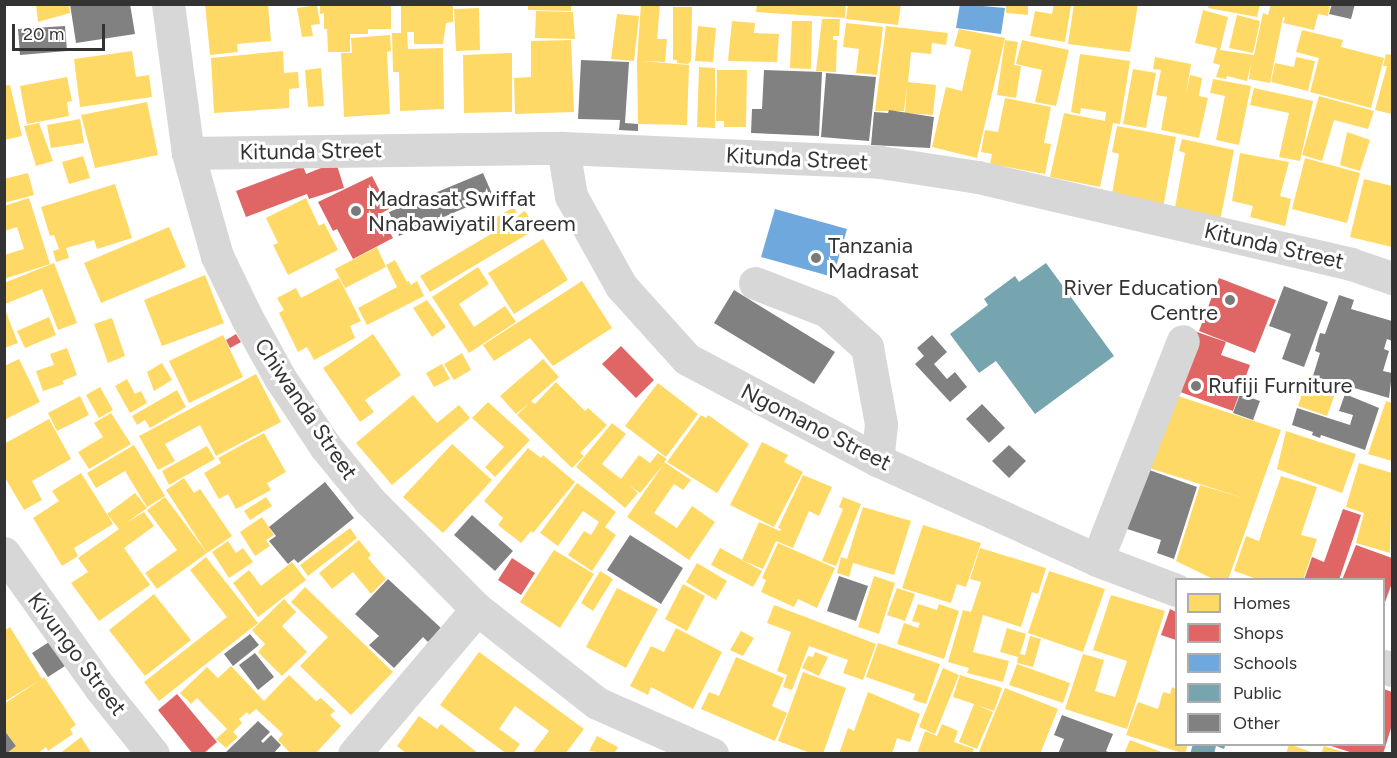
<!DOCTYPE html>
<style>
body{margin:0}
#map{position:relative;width:1397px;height:758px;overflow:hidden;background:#fff;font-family:Figtree,sans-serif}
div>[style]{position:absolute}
.homes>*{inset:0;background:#ffd966}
.shops>*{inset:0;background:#e06666}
.schools>*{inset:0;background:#6fa8dc}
.public>*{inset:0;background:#76a5af}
.building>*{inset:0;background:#818181}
.minor>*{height:33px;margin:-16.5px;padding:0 16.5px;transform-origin:16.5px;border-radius:16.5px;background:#d7d7d7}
.dots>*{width:16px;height:16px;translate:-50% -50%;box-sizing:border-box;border:3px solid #fff;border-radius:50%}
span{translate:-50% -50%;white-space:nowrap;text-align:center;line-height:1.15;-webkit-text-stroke:6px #fff;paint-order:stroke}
.street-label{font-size:22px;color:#333}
.poi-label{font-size:22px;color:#333}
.left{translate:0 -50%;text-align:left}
.right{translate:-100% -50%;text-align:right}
.frame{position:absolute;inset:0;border:6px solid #333;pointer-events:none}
.legend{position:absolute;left:1175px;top:578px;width:210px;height:168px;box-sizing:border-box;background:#fff;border:2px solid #adadad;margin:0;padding:8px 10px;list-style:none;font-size:18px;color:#333}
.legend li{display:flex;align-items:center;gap:12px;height:30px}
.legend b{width:30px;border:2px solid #adadad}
.scale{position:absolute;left:12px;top:24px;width:93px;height:27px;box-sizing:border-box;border:3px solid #333;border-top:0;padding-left:8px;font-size:18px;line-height:21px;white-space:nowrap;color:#333;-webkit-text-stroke:4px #fff;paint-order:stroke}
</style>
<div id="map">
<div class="homes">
<div style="clip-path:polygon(36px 4px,69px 4px,70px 13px,38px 22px)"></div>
<div style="clip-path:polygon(205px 4px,268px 4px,271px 41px,237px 44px,238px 52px,210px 55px)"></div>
<div style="clip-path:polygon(320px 4px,391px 4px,391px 29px,368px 29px,368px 34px,350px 34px,350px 52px,328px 52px,327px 29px,324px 29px,324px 13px,320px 14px)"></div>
<div style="clip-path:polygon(401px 4px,453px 4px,453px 22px,446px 23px,443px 44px,414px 44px,414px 32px,407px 32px,408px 49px,443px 48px,444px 109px,400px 111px,399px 72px,393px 72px,392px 33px,401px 33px)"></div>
<div style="clip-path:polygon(641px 4px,660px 4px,657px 39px,667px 39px,665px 62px,642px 61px,689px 65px,687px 125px,638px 124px,637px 60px)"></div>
<div style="clip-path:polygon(757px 4px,846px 4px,845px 18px,756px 12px)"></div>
<div style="clip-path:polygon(848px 4px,901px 4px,898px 25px,846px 19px)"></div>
<div style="clip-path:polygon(1006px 4px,1028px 4px,1028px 15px,1006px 13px)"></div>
<div style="clip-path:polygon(1054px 4px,1071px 5px,1065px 42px,1030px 36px,1035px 11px,1052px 14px)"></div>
<div style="clip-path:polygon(1074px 4px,1138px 4px,1130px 52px,1068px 44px)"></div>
<div style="clip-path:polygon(1209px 4px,1260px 4px,1257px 17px,1208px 8px)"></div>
<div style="clip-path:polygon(1271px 4px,1330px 4px,1328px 16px,1318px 14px,1314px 30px,1283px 23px,1285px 18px,1283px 17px,1270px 83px,1249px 79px,1251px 64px,1247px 81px,1227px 76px,1226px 79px,1216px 77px,1220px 65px,1213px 63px,1217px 48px,1195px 43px,1203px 10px,1228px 17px,1220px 50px,1254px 55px,1263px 13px,1268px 15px)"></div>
<div style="clip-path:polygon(317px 5px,320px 24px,311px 25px,313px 36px,302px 37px,297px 8px)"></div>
<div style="clip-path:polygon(528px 5px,571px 5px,571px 11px,528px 10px)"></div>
<div style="clip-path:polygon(673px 7px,692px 7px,691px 61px,688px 64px,677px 63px,677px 60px,673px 60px)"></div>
<div style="clip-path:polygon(479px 8px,480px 50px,456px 51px,454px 9px)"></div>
<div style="clip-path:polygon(536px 11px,573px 12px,575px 39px,535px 38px)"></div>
<div style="clip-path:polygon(617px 14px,639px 16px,634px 61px,611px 59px)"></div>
<div style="clip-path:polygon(1237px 15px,1260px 21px,1253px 53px,1229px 48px)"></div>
<div style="clip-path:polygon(822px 19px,840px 19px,839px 36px,833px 36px,833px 40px,837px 40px,836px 72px,816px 71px)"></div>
<div style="clip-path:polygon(732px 21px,755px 23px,754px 33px,779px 34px,777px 62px,728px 61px)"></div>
<div style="clip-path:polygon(792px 21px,812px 21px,811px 69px,790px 68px)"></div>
<div style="clip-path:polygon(846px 23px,883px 27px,877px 75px,856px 73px,859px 49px,843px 47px)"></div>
<div style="clip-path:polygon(698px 26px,716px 28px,713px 62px,695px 61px)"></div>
<div style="clip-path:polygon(886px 26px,948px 33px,946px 45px,932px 43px,931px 54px,911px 52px,908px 82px,936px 85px,933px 115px,905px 113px,907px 85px,904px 111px,875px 111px)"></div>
<div style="clip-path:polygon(959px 29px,1005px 38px,977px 158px,932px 147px,946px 87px,962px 91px,971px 50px,954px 46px)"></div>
<div style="clip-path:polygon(1302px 30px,1343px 40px,1341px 47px,1384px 58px,1371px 108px,1310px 92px,1319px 58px,1296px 52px)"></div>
<div style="clip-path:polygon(390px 35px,391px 51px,387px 52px,390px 114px,344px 117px,341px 53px,352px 53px,351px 38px)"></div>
<div style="clip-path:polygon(571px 40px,574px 112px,515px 114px,514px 78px,531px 77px,531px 41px)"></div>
<div style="clip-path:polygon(1005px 40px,1018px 42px,1014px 65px,1021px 66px,1016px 98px,997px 95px)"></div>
<div style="clip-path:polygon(1022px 40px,1069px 50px,1056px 106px,1035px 102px,1042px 70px,1016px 64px)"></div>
<div style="clip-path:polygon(132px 51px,136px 77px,149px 75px,152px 97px,80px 107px,74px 59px)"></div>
<div style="clip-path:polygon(283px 51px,284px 73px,298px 72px,299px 88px,289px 89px,289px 108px,214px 113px,211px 58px)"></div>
<div style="clip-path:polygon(512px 53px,512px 112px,464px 113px,463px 55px)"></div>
<div style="clip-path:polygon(1080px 54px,1130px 61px,1120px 124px,1113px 123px,1100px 187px,1050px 177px,1064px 113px,1105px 121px,1106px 112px,1081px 108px,1080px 114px,1071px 112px)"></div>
<div style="clip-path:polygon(1386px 54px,1392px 55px,1392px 114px,1375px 110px,1387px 66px,1383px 66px)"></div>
<div style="clip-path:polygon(1155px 57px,1191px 64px,1186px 94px,1190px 75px,1202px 78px,1199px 96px,1208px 98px,1199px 138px,1161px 130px,1167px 97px,1156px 95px,1161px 70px,1153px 69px)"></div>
<div style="clip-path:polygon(1296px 57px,1315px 61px,1308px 91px,1271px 82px,1275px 63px,1294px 67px)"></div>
<div style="clip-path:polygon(699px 67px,715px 68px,715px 128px,697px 127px)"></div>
<div style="clip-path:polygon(321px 68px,324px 106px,308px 107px,305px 70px)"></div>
<div style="clip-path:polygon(1133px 69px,1156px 73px,1146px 128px,1123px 124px)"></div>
<div style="clip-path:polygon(717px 70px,747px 70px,746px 127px,724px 127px,724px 121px,716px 121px)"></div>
<div style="clip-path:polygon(67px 77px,72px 101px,67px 102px,69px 116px,27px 124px,20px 86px)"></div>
<div style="clip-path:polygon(1213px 79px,1251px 86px,1239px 145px,1216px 140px,1225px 96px,1210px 93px)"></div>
<div style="clip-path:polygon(10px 85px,22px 136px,4px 140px,4px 86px)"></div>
<div style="clip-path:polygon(1254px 88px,1313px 101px,1300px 161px,1279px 157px,1289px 113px,1250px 105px)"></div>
<div style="clip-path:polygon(1319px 96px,1374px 111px,1368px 129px,1334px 120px,1322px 161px,1302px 155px)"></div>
<div style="clip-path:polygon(1005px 98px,1051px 107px,1044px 143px,1051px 144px,1045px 174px,990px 164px,992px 154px,981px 152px,985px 130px,998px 132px)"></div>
<div style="clip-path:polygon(147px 102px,158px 155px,95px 168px,81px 115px)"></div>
<div style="clip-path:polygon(80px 119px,84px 143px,51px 148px,47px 125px)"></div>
<div style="clip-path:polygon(39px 123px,53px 161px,36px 166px,24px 126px)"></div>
<div style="clip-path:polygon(1117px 126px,1176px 137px,1163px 208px,1112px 194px,1119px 154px,1112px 152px)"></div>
<div style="clip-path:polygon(1347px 132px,1370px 140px,1360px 171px,1340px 165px)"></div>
<div style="clip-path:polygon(1182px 139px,1234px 150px,1220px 221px,1174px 213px,1185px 153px,1179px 151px)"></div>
<div style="clip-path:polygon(1240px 153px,1289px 162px,1280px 196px,1291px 199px,1285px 226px,1250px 217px,1253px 206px,1232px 201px)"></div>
<div style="clip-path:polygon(83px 156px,90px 178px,69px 184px,62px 162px)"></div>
<div style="clip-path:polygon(1305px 158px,1360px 173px,1347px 223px,1292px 209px)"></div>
<div style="clip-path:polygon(28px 173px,34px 195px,4px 203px,4px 179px)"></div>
<div style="clip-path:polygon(1364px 179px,1392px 186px,1392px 247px,1350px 237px)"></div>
<div style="clip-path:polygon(115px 184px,132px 238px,97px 249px,94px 240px,66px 248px,69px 258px,56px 262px,53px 251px,59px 249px,54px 235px,50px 236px,41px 207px)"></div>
<div style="clip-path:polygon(29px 198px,50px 264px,4px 279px,4px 255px,24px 249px,17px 227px,4px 231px,4px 206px)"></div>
<div style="clip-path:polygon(306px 198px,319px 226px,324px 223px,338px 250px,288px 275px,273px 245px,278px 243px,266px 218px)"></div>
<div style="clip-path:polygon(514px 207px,518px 215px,525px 211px,536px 229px,430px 292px,420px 276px,491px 234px,485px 224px)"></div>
<div style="clip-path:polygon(169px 227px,186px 267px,101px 303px,84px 263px)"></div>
<div style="clip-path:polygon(543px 239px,568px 280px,514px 314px,488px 273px)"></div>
<div style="clip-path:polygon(377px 247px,386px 267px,345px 288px,335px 269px)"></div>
<div style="clip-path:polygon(395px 260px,407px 282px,409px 281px,411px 285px,417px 281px,424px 296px,367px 325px,358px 308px,397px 287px,386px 265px)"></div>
<div style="clip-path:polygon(54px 263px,77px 323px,58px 330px,42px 289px,5px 304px,4px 301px,4px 283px)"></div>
<div style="clip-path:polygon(478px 267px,489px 284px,459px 304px,474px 327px,505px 306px,516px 322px,469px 353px,432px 297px)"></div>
<div style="clip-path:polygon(205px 275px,224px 323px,162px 346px,144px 300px)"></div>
<div style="clip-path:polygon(339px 278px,361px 321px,350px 326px,355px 338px,314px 360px,307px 347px,298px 352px,279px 313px,284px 310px,277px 298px,296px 288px,301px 298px)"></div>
<div style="clip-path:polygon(582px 281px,612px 328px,553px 366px,530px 338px,494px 361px,483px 345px)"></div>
<div style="clip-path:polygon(427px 300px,446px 327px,432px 337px,413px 308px)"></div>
<div style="clip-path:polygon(4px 307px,18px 343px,4px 348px)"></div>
<div style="clip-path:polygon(49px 317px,56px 335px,25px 348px,17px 331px)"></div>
<div style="clip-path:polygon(112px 318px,125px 356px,108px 363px,94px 324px)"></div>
<div style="clip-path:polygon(373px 334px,401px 375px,365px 400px,374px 412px,360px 422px,323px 368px)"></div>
<div style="clip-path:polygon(223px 335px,243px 377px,189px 403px,169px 361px)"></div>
<div style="clip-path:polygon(67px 348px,77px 375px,62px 381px,64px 384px,43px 391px,36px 371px,54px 365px,50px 354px)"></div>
<div style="clip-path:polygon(462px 353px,471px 370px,454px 380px,444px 364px)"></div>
<div style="clip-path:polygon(19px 359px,40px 402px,4px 420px,4px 366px)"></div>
<div style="clip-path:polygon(543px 359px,559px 377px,531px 401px,535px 404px,556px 382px,585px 411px,588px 408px,607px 425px,580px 453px,584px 456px,572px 468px,517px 415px,528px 404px,516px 414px,500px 396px)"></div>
<div style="clip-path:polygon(162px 363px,172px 380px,154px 391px,147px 372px)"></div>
<div style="clip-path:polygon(442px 364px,450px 379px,434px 387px,426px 373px)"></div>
<div style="clip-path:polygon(256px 374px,281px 422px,216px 456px,200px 425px,165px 444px,175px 461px,158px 470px,139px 436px)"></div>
<div style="clip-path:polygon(1308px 376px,1334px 385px,1332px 389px,1336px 391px,1327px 416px,1298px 406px)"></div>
<div style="clip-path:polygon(127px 379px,135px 394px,141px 391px,147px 403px,130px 413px,115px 386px)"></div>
<div style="clip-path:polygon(658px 383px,698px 414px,666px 457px,625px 426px)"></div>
<div style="clip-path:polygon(100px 387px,113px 410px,99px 418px,86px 395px)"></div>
<div style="clip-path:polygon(177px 390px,186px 407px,150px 428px,145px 420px,137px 425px,132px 416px)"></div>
<div style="clip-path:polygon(1169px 393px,1281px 430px,1228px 580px,1215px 580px,1176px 561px,1200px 485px,1247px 499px,1146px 467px)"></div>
<div style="clip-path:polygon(413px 395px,437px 423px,459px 405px,470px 418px,392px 485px,356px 443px)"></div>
<div style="clip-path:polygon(80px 396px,89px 415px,57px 431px,48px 413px)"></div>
<div style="clip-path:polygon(1386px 401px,1392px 403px,1392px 461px,1368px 454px)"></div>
<div style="clip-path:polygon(488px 402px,530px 440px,495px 477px,485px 467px,504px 447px,472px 418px)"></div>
<div style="clip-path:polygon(111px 413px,131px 444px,89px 469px,78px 452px,103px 437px,94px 423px)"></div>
<div style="clip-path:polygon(701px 415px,706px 418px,708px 415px,749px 444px,717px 493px,667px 462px)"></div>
<div style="clip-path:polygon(49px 419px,71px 459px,32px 481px,42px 500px,24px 510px,4px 476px,4px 444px)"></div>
<div style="clip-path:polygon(612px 423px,626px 434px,602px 464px,621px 479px,639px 455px,650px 463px,658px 453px,667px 459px,664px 462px,691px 480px,683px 490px,674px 484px,654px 513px,677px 528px,692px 506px,715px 522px,689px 560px,627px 517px,663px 465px,640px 493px,629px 485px,638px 493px,625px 508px,576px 467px)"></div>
<div style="clip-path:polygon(1286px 431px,1356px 454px,1342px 493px,1277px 469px)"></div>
<div style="clip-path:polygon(264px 433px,286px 472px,267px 483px,271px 490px,236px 509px,228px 494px,219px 499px,204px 473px,221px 463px,218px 458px)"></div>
<div style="clip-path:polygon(762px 442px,788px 455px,784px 462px,803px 472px,774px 527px,730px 505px)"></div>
<div style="clip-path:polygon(452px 444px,492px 480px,443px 533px,403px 497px)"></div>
<div style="clip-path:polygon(134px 445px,165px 496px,147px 507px,125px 471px,96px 488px,87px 473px)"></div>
<div style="clip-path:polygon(207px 446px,215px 459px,169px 485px,162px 471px)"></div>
<div style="clip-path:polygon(528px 448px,541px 458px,543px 455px,575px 482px,533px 533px,531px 531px,521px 543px,498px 525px,503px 518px,484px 501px)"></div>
<div style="clip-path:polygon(1359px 463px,1392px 473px,1390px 553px,1356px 543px,1364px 513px,1346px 507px)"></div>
<div style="clip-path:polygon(81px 473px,113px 524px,74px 548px,78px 556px,62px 566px,33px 518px,59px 501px,52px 491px)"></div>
<div style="clip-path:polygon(803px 475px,832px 487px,819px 516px,809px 511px,793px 548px,776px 541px,763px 569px,742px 560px,759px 522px,780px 531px,781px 529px,778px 528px)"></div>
<div style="clip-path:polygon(1281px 476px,1317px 487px,1301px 535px,1317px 539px,1303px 580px,1260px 580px,1234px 571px,1246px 536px,1259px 541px)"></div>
<div style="clip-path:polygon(184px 478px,194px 493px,200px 489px,232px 536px,207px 553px,166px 490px)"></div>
<div style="clip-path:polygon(577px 483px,616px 512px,605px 527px,616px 535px,592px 571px,568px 555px,584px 531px,591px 535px,599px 522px,583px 511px,558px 546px,540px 533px)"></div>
<div style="clip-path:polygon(135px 493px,147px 508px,126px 523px,144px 512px,154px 526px,124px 548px,150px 585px,99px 621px,71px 583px,88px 572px,78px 558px,119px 529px,107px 514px)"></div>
<div style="clip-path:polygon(165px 497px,207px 553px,157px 589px,145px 573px,177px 550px,147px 510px)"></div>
<div style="clip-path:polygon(266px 497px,272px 506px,250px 520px,244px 511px)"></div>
<div style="clip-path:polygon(843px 497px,861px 504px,836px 566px,822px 561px,843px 509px,839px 507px)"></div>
<div style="clip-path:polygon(863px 507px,911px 521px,894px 575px,853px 563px,849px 577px,837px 573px,841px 557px,847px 559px)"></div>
<div style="clip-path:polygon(262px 517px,274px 535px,266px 540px,270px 546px,255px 556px,240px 532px)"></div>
<div style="clip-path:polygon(923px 525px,981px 543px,966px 587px,957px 584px,951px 603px,902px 588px)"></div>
<div style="clip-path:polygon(350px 528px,357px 538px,308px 576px,300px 565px)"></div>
<div style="clip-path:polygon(359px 540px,371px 555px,368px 558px,386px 579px,371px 594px,353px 572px,332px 589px,319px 573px)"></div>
<div style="clip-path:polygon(228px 541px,236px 553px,243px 548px,253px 562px,229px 578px,212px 552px)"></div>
<div style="clip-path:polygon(778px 543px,835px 568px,817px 608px,798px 599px,794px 607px,761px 592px,766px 580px,762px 578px)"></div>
<div style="clip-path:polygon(720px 548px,762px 571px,753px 587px,711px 565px)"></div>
<div style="clip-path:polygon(980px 548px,1046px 568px,1038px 594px,1032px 592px,1021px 627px,983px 615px,973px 652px,1009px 661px,1003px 682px,967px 673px,969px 668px,948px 662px,963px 610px,971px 612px,981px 582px,970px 579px)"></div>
<div style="clip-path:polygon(554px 550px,594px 574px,560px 628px,520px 602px)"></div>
<div style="clip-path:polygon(206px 557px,258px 623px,159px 701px,144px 682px,227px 617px,190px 570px)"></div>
<div style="clip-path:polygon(292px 562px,306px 580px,258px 617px,233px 583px,249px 570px,261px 586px)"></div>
<div style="clip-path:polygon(697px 563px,727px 581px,716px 600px,686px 582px)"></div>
<div style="clip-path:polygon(600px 571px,613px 579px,593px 611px,581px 603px)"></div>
<div style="clip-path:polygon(1049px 571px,1105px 589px,1083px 652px,1028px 633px)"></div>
<div style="clip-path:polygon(874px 576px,895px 583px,879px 634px,858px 627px)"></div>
<div style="clip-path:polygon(683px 584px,705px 596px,687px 631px,665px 619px)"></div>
<div style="clip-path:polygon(305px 587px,393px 672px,351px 715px,300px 666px,328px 637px,291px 602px)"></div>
<div style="clip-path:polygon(617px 588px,658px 609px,626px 668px,586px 647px)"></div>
<div style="clip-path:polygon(897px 588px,915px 594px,905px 621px,887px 615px)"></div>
<div style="clip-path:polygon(154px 594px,191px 640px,145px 676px,109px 630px)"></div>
<div style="clip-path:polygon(1111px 595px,1165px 611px,1127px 729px,1065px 709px,1083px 654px,1104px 660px,1095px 691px,1115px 697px,1127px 661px,1093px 650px)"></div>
<div style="clip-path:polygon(284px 599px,296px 612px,282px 626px,307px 652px,282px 676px,258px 652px,265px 644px,252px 630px)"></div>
<div style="clip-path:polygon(918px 604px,937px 610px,939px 604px,959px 611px,944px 659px,897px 644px,904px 623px,918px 628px,920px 623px,912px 621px)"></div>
<div style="clip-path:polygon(774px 605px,876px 644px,863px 680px,843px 673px,848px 660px,809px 646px,792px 690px,783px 687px,787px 675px,777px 671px,791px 632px,767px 623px)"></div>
<div style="clip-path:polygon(10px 627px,42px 679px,44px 677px,76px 725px,70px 729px,73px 734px,48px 751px,46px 747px,37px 754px,6px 754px,16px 746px,4px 730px,4px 704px,40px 680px,4px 702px,4px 631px)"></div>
<div style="clip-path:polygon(676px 628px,722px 652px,693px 709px,651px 687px,648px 695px,630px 686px,651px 646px,664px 652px)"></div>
<div style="clip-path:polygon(1007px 628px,1026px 634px,1020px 654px,1025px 655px,1030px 636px,1041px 639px,1033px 667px,1017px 663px,1018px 657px,1000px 652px)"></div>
<div style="clip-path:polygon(741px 631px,754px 638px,743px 656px,730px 650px)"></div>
<div style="clip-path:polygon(878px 643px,940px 664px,926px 704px,913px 700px,915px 694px,866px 677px)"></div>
<div style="clip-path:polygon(479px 652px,584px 729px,565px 754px,533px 752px,549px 731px,515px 706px,499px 729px,520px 744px,513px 754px,507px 754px,440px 705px)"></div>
<div style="clip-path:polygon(815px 652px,828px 657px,819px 676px,802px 668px,808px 656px,813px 657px)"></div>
<div style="clip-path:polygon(736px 657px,784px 678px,772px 706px,787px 713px,775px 741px,701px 709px,709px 692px,719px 696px)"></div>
<div style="clip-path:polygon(1017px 664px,1070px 683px,1063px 703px,1009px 685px)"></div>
<div style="clip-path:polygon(231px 666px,264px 701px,289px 675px,316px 701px,321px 698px,335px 711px,330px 715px,341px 726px,315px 754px,291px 754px,278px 740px,283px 734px,256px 709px,249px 715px,247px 712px,239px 719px,242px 723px,233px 732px,238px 737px,226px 748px,216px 739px,227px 729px,197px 698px,191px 704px,180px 693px,207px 667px,218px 678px)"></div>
<div style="clip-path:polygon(943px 668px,959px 675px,935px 734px,919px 727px)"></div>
<div style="clip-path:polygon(803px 672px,846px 688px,823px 754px,813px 754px,778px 741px)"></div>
<div style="clip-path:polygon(960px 675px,1002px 688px,994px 711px,977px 705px,993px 712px,977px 749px,959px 742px,974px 704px,953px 697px)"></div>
<div style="clip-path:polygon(1172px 687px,1176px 689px,1176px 744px,1188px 744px,1185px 754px,1126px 735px,1138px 702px,1158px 709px,1163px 692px,1170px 694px)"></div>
<div style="clip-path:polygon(1005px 688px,1058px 709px,1040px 754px,978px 754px)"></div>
<div style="clip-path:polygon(868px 692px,920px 714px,910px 742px,897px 738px,892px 754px,839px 754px,848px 728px,854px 731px)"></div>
<div style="clip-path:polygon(419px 716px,437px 729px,441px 724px,479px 754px,407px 754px,397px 746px)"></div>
<div style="clip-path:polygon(942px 724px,958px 731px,954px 742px,974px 749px,972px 754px,917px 754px,925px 731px,937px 736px)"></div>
<div style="clip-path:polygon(597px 736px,618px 747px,614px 754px,589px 751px)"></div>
<div style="clip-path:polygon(81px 737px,92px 754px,59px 754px)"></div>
<div style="clip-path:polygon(1130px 740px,1164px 753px,1164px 754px,1124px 754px)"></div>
<div style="clip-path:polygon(1289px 744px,1314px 753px,1314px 754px,1286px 754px)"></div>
<div style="clip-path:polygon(1324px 746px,1347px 753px,1347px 754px,1321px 754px)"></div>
</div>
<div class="shops">
<div style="clip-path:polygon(336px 162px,344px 188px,309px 199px,307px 194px,246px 217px,236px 191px,303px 166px,306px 174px)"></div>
<div style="clip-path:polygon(372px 176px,389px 209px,380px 214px,393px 238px,353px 259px,337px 229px,333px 231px,318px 202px)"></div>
<div style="clip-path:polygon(1219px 278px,1276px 300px,1255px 353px,1199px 331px)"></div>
<div style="clip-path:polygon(1194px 331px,1226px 342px,1221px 355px,1250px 365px,1233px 411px,1172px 389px)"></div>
<div style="clip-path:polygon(236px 334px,241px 342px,230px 348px,226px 340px)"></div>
<div style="clip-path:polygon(621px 346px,654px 380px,636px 398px,602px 364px)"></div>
<div style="clip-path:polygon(1343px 509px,1361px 515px,1339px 580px,1304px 580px,1312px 557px,1324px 562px)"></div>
<div style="clip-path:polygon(1356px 545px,1392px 558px,1392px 583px,1384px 605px,1384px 580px,1342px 580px)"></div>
<div style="clip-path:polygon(512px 558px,535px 573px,521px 595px,498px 580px)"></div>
<div style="clip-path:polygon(1170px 609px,1176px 612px,1176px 640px,1161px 635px)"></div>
<div style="clip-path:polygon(1384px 689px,1392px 692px,1392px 725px,1383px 754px,1356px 754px,1328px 745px,1384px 744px)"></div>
<div style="clip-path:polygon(177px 694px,217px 742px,203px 754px,193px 754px,158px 710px)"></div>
</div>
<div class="schools">
<div style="clip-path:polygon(960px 4px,1005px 8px,1001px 34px,956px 28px)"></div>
<div style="clip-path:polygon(775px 209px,847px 229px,833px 277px,761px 257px)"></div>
</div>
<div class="public">
<div style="clip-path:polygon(1046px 263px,1114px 356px,1035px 414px,996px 361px,979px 373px,950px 334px,988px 305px,984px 299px,1015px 276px,1019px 282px)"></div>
<div style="clip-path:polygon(1193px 744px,1226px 744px,1224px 749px,1216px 746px,1214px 754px,1190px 754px)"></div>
</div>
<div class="building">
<div style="clip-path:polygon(70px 4px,130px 4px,135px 34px,76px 43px)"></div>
<div style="clip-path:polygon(1332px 4px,1355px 4px,1351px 19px,1329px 14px)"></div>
<div style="clip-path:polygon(65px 26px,67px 51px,20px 55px,18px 29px)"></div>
<div style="clip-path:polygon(581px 60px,629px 62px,625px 123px,638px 124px,638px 131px,619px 130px,620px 120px,578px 119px)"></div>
<div style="clip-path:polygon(764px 70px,822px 72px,819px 136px,751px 133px,752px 109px,762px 109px)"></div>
<div style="clip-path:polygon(826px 73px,876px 77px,869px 141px,821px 137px)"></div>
<div style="clip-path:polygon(889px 110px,934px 117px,930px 148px,871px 145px,874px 112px,888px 113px)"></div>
<div style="clip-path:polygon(483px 173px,493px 196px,399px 236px,389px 212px)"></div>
<div style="clip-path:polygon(1284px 286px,1328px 302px,1304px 367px,1282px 359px,1291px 334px,1269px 326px)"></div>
<div style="clip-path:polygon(734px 290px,835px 352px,814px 384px,714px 323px)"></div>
<div style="clip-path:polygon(1339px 295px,1354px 300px,1351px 309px,1392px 321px,1392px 341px,1387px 339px,1384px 349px,1389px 351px,1383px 371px,1392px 373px,1389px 398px,1313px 376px,1320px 353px,1315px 351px,1320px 333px,1325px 334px)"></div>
<div style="clip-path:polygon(932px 335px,947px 352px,934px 364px,947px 379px,955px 372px,967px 387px,950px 402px,915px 364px,924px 356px,917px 348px)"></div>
<div style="clip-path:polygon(1240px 394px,1260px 401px,1253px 420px,1233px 413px)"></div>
<div style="clip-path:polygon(1345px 394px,1379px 408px,1365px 450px,1321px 435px,1320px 438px,1312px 435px,1313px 432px,1292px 425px,1297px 408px,1350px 425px,1353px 415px,1339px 411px)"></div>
<div style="clip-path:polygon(982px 404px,1005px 428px,989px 443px,966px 419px)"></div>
<div style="clip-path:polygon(1009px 445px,1026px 461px,1009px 478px,992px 461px)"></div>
<div style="clip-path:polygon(1141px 467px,1197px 487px,1174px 559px,1157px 553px,1161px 540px,1118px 526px)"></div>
<div style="clip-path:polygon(325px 482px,354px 518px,298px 563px,294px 559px,288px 564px,269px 541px,276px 536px,269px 527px)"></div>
<div style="clip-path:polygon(472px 515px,513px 551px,495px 571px,454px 535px)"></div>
<div style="clip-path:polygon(630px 535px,683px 568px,661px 604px,607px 570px)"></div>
<div style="clip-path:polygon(839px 576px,868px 586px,856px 621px,827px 611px)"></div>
<div style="clip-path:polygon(388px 579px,441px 628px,428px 642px,423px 637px,394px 668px,369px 645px,379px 636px,355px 614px)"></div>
<div style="clip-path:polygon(250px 634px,259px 645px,233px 666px,224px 654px)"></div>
<div style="clip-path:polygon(49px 642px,65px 666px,48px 677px,32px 653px)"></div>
<div style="clip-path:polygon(255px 653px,274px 677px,258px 690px,239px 665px)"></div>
<div style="clip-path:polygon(1062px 715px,1113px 734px,1106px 751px,1113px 754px,1058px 754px,1064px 739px,1054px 735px)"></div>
<div style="clip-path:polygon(258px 721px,270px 732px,261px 741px,263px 743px,271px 735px,281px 745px,273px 754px,224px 754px)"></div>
<div style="clip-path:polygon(4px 730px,16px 746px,6px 754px,4px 754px)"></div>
</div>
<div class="minor">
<div style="left:168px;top:4px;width:150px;rotate:82.4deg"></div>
<div style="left:188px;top:153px;width:107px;rotate:74.3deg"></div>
<div style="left:217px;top:256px;width:69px;rotate:64.2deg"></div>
<div style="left:247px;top:318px;width:68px;rotate:61.2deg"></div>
<div style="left:280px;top:378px;width:82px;rotate:56.5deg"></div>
<div style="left:325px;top:446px;width:70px;rotate:50.8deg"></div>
<div style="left:369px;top:500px;width:153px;rotate:45.3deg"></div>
<div style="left:477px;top:609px;width:152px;rotate:38.1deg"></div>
<div style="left:597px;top:703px;width:126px;rotate:23.9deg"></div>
<div style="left:563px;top:148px;width:49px;rotate:80.5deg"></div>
<div style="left:571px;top:196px;width:103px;rotate:60.9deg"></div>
<div style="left:621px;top:286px;width:98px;rotate:47.9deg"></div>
<div style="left:687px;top:359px;width:215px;rotate:28deg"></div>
<div style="left:877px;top:460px;width:242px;rotate:24.4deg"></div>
<div style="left:1097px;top:560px;width:85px;rotate:20.8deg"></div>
<div style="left:188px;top:153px;width:375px;rotate:-0.8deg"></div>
<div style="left:563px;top:148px;width:317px;rotate:2.5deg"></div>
<div style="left:880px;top:162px;width:99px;rotate:8.7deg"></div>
<div style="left:978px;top:177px;width:383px;rotate:13.1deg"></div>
<div style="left:1351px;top:264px;width:43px;rotate:18.9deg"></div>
<div style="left:755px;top:283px;width:77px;rotate:21.3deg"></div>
<div style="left:827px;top:311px;width:54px;rotate:42deg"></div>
<div style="left:867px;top:347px;width:78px;rotate:79.7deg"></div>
<div style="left:881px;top:424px;width:36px;rotate:96deg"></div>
<div style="left:4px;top:553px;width:167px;rotate:54.5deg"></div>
<div style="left:101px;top:689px;width:83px;rotate:51.3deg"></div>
<div style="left:1097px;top:560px;width:235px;rotate:-68.6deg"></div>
<div style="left:1384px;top:666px;width:9px;rotate:27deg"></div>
<div style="left:354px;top:754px;width:190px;rotate:-49.7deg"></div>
</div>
<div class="dots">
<div style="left:356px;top:211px;background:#7a7a7a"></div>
<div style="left:816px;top:258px;background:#7a7a7a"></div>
<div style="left:1230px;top:300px;background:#7a7a7a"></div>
<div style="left:1196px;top:386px;background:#7a7a7a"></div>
</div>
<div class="street-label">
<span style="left:311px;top:151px;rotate:-1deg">Kitunda Street</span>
<span style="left:797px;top:159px;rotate:3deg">Kitunda Street</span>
<span style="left:1274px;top:246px;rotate:13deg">Kitunda Street</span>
<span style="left:306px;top:409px;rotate:56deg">Chiwanda Street</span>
<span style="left:816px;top:427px;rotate:27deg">Ngomano Street</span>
<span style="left:77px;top:654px;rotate:53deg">Kivungo Street</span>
</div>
<div class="poi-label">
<span class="left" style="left:368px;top:211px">Madrasat Swiffat<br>Nnabawiyatil Kareem</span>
<span class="left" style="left:828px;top:258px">Tanzania<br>Madrasat</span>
<span class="right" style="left:1218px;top:300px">River Education<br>Centre</span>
<span class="left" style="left:1208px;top:386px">Rufiji Furniture</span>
</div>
<div class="frame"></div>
<ul class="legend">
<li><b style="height:16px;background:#ffd966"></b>Homes</li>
<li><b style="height:16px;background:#e06666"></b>Shops</li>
<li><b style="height:16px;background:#6fa8dc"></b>Schools</li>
<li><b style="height:16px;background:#76a5af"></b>Public</li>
<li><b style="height:16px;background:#818181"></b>Other</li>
</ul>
<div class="scale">20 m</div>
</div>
